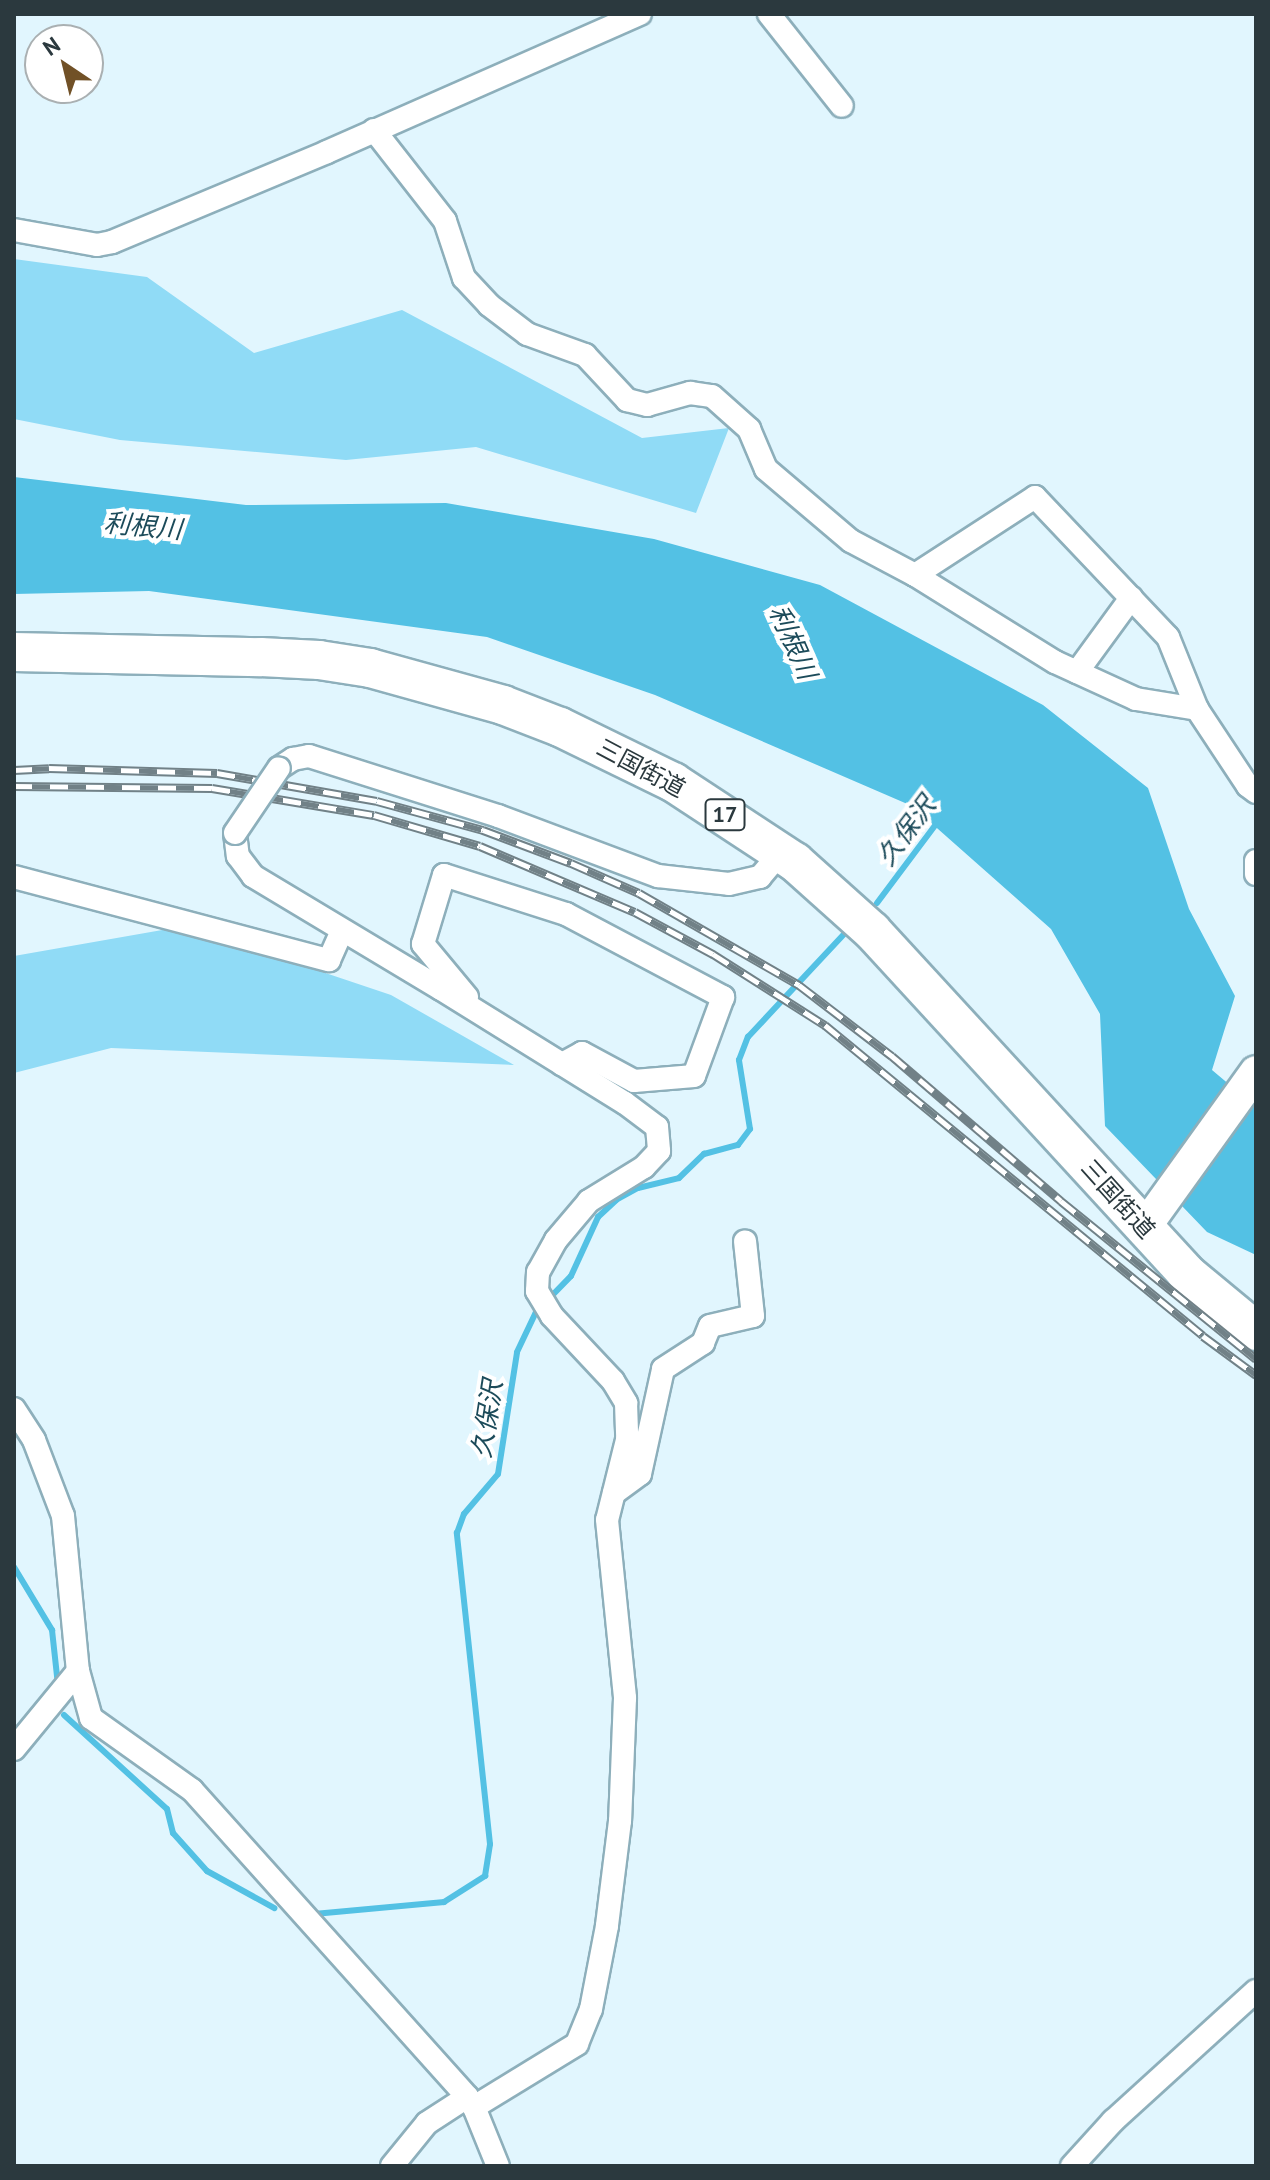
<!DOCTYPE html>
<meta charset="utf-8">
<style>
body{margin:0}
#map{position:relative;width:1270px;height:2180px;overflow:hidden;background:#e1f6fe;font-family:"PT Sans","Noto Sans JP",sans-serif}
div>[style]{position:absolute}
.green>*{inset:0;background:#90dbf6}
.water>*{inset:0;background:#53c1e4}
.stream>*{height:6px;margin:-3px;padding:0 3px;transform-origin:3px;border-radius:3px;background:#53c1e4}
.roads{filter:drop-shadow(2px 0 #8dafbb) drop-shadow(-2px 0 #8dafbb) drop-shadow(0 2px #8dafbb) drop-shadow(0 -2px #8dafbb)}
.minor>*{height:22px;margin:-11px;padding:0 11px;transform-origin:11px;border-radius:11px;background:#fff}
.secondary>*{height:32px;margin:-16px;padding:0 16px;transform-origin:16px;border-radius:16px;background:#fff}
.trunk>*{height:38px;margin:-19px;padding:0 19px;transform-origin:19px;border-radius:19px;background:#fff}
.rail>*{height:9px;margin-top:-4.5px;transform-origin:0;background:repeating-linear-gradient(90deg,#fff 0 18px,#718187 0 36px);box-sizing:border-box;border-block:2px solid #718187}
.bridges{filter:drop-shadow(2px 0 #8dafbb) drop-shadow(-2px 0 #8dafbb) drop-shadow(0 2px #8dafbb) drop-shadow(0 -2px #8dafbb)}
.minor-bridge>*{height:22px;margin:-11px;padding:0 11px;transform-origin:11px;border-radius:11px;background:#fff}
span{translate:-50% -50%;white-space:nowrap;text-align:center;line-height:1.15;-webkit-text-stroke:8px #fff;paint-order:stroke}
.shield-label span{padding:2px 6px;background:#fff;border:2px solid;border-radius:6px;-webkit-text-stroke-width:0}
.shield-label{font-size:22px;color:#2b393e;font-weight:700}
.street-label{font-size:24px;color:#2b393e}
.water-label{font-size:26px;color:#1c4b5a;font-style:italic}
.frame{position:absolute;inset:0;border:16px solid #2b393e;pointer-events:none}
.north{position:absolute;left:24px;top:24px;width:80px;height:80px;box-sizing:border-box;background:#fff;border:2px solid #aab0b2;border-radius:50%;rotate:325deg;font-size:22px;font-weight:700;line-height:32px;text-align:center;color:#2b393e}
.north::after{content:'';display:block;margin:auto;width:28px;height:36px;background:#715127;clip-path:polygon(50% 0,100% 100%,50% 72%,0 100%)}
</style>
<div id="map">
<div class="green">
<div style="clip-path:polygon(14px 259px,147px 277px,254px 353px,402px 310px,642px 438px,729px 428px,696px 513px,476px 447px,346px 460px,120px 440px,14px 419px)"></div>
<div style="clip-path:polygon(185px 926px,391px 995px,514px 1065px,111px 1048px,14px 1073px,14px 956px)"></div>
</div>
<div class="water">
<div style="clip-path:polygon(14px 477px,246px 505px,446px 503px,654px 539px,820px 585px,1043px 705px,1148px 788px,1189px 909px,1235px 996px,1212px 1070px,1256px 1107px,1256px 1255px,1207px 1232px,1105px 1126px,1100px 1014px,1051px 929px,912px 806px,655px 695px,487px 637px,149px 591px,14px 594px)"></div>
</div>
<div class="stream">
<div style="left:877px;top:903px;width:104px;rotate:-53.2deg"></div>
<div style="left:14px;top:1567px;width:74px;rotate:58.9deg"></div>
<div style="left:52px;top:1630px;width:55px;rotate:83.8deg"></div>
<div style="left:64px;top:1715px;width:139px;rotate:42.4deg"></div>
<div style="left:167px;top:1809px;width:25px;rotate:76deg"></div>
<div style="left:173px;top:1833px;width:51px;rotate:48.2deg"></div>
<div style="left:207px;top:1871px;width:77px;rotate:28.9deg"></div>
<div style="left:314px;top:1914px;width:131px;rotate:-5.3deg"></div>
<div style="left:444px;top:1902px;width:49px;rotate:-32.4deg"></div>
<div style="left:485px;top:1876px;width:32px;rotate:-81deg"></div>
<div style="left:490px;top:1844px;width:313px;rotate:-96.1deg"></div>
<div style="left:457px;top:1533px;width:20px;rotate:-70deg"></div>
<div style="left:464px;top:1514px;width:52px;rotate:-49.6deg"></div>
<div style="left:498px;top:1474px;width:123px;rotate:-81.1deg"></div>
<div style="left:517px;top:1352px;width:44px;rotate:-64.6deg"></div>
<div style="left:536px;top:1312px;width:50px;rotate:-45.8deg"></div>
<div style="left:571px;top:1276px;width:65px;rotate:-65.4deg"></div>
<div style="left:598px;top:1217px;width:25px;rotate:-43deg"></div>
<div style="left:616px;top:1200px;width:25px;rotate:-29deg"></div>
<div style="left:638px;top:1188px;width:42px;rotate:-13.7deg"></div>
<div style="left:679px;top:1178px;width:35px;rotate:-44deg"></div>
<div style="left:704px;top:1154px;width:35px;rotate:-15deg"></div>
<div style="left:738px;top:1145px;width:20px;rotate:-53deg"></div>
<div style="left:750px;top:1129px;width:70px;rotate:-99.1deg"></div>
<div style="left:739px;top:1060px;width:25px;rotate:-69deg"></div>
<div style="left:748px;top:1037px;width:144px;rotate:-47deg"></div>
</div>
<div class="roads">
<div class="minor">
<div style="left:769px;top:14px;width:117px;rotate:51.6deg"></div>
<div style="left:374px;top:130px;width:115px;rotate:52deg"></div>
<div style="left:445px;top:221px;width:60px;rotate:71.6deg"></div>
<div style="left:464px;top:278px;width:37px;rotate:47deg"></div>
<div style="left:489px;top:305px;width:48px;rotate:37.3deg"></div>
<div style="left:527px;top:334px;width:62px;rotate:19.9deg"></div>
<div style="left:585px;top:355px;width:62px;rotate:47deg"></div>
<div style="left:627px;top:400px;width:21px;rotate:14deg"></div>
<div style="left:647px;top:405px;width:45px;rotate:-15.6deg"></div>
<div style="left:690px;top:393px;width:22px;rotate:8deg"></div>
<div style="left:712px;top:396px;width:50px;rotate:41.7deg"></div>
<div style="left:749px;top:429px;width:43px;rotate:67deg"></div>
<div style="left:766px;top:469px;width:111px;rotate:40.3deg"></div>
<div style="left:851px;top:541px;width:72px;rotate:28deg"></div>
<div style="left:915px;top:575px;width:165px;rotate:31.9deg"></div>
<div style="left:1055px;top:662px;width:89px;rotate:24.6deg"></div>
<div style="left:1136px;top:699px;width:62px;rotate:9.3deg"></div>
<div style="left:1197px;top:709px;width:92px;rotate:56.5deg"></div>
<div style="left:1248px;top:786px;width:10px;rotate:37deg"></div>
<div style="left:14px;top:230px;width:84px;rotate:10.2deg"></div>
<div style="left:97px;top:245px;width:15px;rotate:-11deg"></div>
<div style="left:112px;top:242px;width:233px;rotate:-22.7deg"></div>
<div style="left:327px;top:152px;width:342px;rotate:-23.8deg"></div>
<div style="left:915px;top:575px;width:143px;rotate:-33deg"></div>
<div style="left:1035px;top:497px;width:193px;rotate:46.5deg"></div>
<div style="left:1168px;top:637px;width:78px;rotate:68.1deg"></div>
<div style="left:1077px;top:672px;width:92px;rotate:-53.9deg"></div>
<div style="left:279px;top:768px;width:17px;rotate:-33deg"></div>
<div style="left:293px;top:759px;width:16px;rotate:-11deg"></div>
<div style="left:309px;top:756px;width:198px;rotate:17.6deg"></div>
<div style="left:498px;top:816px;width:171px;rotate:20.6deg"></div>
<div style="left:658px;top:876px;width:71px;rotate:6.4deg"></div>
<div style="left:729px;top:884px;width:32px;rotate:-13deg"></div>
<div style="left:760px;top:877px;width:33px;rotate:-50deg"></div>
<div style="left:235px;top:833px;width:23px;rotate:83deg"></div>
<div style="left:238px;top:856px;width:25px;rotate:53deg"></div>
<div style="left:253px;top:876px;width:219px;rotate:31deg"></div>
<div style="left:441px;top:989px;width:216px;rotate:31.8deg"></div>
<div style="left:625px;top:1103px;width:40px;rotate:37deg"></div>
<div style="left:657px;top:1127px;width:24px;rotate:85deg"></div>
<div style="left:659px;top:1151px;width:22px;rotate:133deg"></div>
<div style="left:644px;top:1167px;width:65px;rotate:148.3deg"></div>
<div style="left:589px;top:1201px;width:51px;rotate:130.2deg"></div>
<div style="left:556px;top:1240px;width:37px;rotate:119deg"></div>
<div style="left:538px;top:1272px;width:19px;rotate:93deg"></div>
<div style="left:537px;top:1291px;width:29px;rotate:59deg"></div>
<div style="left:552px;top:1316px;width:89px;rotate:46.8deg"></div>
<div style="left:613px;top:1381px;width:26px;rotate:59deg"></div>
<div style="left:626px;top:1403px;width:37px;rotate:88deg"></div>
<div style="left:627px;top:1440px;width:82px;rotate:104deg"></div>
<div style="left:607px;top:1520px;width:179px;rotate:84.2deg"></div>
<div style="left:625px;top:1698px;width:123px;rotate:92.3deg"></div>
<div style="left:620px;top:1821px;width:106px;rotate:97.1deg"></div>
<div style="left:607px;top:1926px;width:85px;rotate:100.9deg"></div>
<div style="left:591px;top:2009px;width:38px;rotate:112deg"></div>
<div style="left:577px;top:2044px;width:121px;rotate:148.5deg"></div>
<div style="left:1256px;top:861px;width:13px;rotate:90deg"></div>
<div style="left:14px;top:877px;width:326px;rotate:14.8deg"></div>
<div style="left:329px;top:960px;width:32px;rotate:-66deg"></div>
<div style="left:467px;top:997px;width:69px;rotate:-129.7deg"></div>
<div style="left:423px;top:944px;width:72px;rotate:-73.1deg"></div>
<div style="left:444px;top:875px;width:128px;rotate:17.7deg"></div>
<div style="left:566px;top:914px;width:178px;rotate:27.9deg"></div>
<div style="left:723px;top:997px;width:84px;rotate:110.2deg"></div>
<div style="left:694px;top:1076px;width:60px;rotate:175.2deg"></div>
<div style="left:634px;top:1081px;width:59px;rotate:-151.7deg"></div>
<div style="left:582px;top:1053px;width:23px;rotate:151deg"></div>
<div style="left:14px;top:1409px;width:37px;rotate:57deg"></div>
<div style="left:34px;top:1440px;width:81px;rotate:69.1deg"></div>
<div style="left:63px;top:1516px;width:156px;rotate:84.5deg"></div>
<div style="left:78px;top:1671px;width:49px;rotate:74.5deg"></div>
<div style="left:91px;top:1718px;width:124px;rotate:35.5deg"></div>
<div style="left:192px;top:1790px;width:412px;rotate:48.1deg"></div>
<div style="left:467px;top:2097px;width:12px;rotate:55deg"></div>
<div style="left:474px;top:2107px;width:64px;rotate:67.9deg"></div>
<div style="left:614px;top:1493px;width:32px;rotate:-36deg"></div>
<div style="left:640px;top:1474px;width:107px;rotate:-77.6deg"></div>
<div style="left:663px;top:1369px;width:48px;rotate:-33deg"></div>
<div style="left:703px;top:1343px;width:18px;rotate:-68deg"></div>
<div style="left:710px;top:1326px;width:44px;rotate:-13.1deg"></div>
<div style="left:753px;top:1316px;width:75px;rotate:-96.1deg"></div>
<div style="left:14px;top:1749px;width:101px;rotate:-50.6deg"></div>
<div style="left:392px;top:2166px;width:55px;rotate:-50.9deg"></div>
<div style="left:427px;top:2123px;width:48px;rotate:-33deg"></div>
<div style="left:1072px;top:2166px;width:61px;rotate:-47.7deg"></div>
<div style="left:1113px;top:2121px;width:193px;rotate:-42.3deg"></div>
</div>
<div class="secondary">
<div style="left:1144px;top:1228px;width:192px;rotate:-54.3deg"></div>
</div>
<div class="trunk">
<div style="left:14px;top:652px;width:247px;rotate:1.2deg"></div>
<div style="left:261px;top:657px;width:58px;rotate:3deg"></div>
<div style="left:319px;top:660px;width:52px;rotate:8.9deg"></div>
<div style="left:370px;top:668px;width:138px;rotate:15.5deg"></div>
<div style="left:503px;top:705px;width:61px;rotate:21.1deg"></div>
<div style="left:560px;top:727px;width:126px;rotate:26deg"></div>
<div style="left:673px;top:782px;width:146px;rotate:33.3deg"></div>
<div style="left:795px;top:862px;width:103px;rotate:41.9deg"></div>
<div style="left:872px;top:931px;width:464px;rotate:47.4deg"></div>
<div style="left:1186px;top:1273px;width:91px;rotate:39.6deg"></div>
</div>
</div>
<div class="rail">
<div style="left:14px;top:770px;width:35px;rotate:-3deg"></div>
<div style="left:49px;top:768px;width:168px;rotate:1.7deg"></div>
<div style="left:217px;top:773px;width:162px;rotate:9.9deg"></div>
<div style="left:377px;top:801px;width:110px;rotate:15.3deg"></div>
<div style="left:483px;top:830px;width:94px;rotate:20.6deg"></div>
<div style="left:571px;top:863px;width:74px;rotate:23.8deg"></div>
<div style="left:639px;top:893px;width:185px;rotate:29.9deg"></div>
<div style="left:799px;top:985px;width:117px;rotate:37.4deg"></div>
<div style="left:892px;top:1056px;width:223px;rotate:40.6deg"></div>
<div style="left:1061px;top:1201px;width:251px;rotate:39deg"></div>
<div style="left:14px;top:786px;width:198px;rotate:0.6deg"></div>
<div style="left:212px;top:788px;width:164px;rotate:9.5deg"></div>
<div style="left:374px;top:815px;width:110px;rotate:16.3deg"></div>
<div style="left:480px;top:846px;width:168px;rotate:23.1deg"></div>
<div style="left:635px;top:912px;width:89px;rotate:28.3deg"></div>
<div style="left:713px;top:954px;width:133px;rotate:32.4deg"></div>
<div style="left:825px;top:1025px;width:489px;rotate:39.4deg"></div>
<div style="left:1203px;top:1336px;width:66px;rotate:36.3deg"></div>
</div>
<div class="bridges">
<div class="minor-bridge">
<div style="left:235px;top:833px;width:78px;rotate:-55.9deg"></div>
</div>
</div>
<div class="shield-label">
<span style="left:725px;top:815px">17</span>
</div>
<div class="street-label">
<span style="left:641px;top:768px;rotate:28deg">三国街道</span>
<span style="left:1118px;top:1199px;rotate:48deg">三国街道</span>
</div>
<div class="water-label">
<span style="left:143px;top:526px;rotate:5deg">利根川</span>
<span style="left:793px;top:642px;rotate:66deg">利根川</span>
<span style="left:906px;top:831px;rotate:-53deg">久保沢</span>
<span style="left:487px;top:1419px;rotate:-81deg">久保沢</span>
</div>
<div class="frame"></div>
<div class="north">N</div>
</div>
